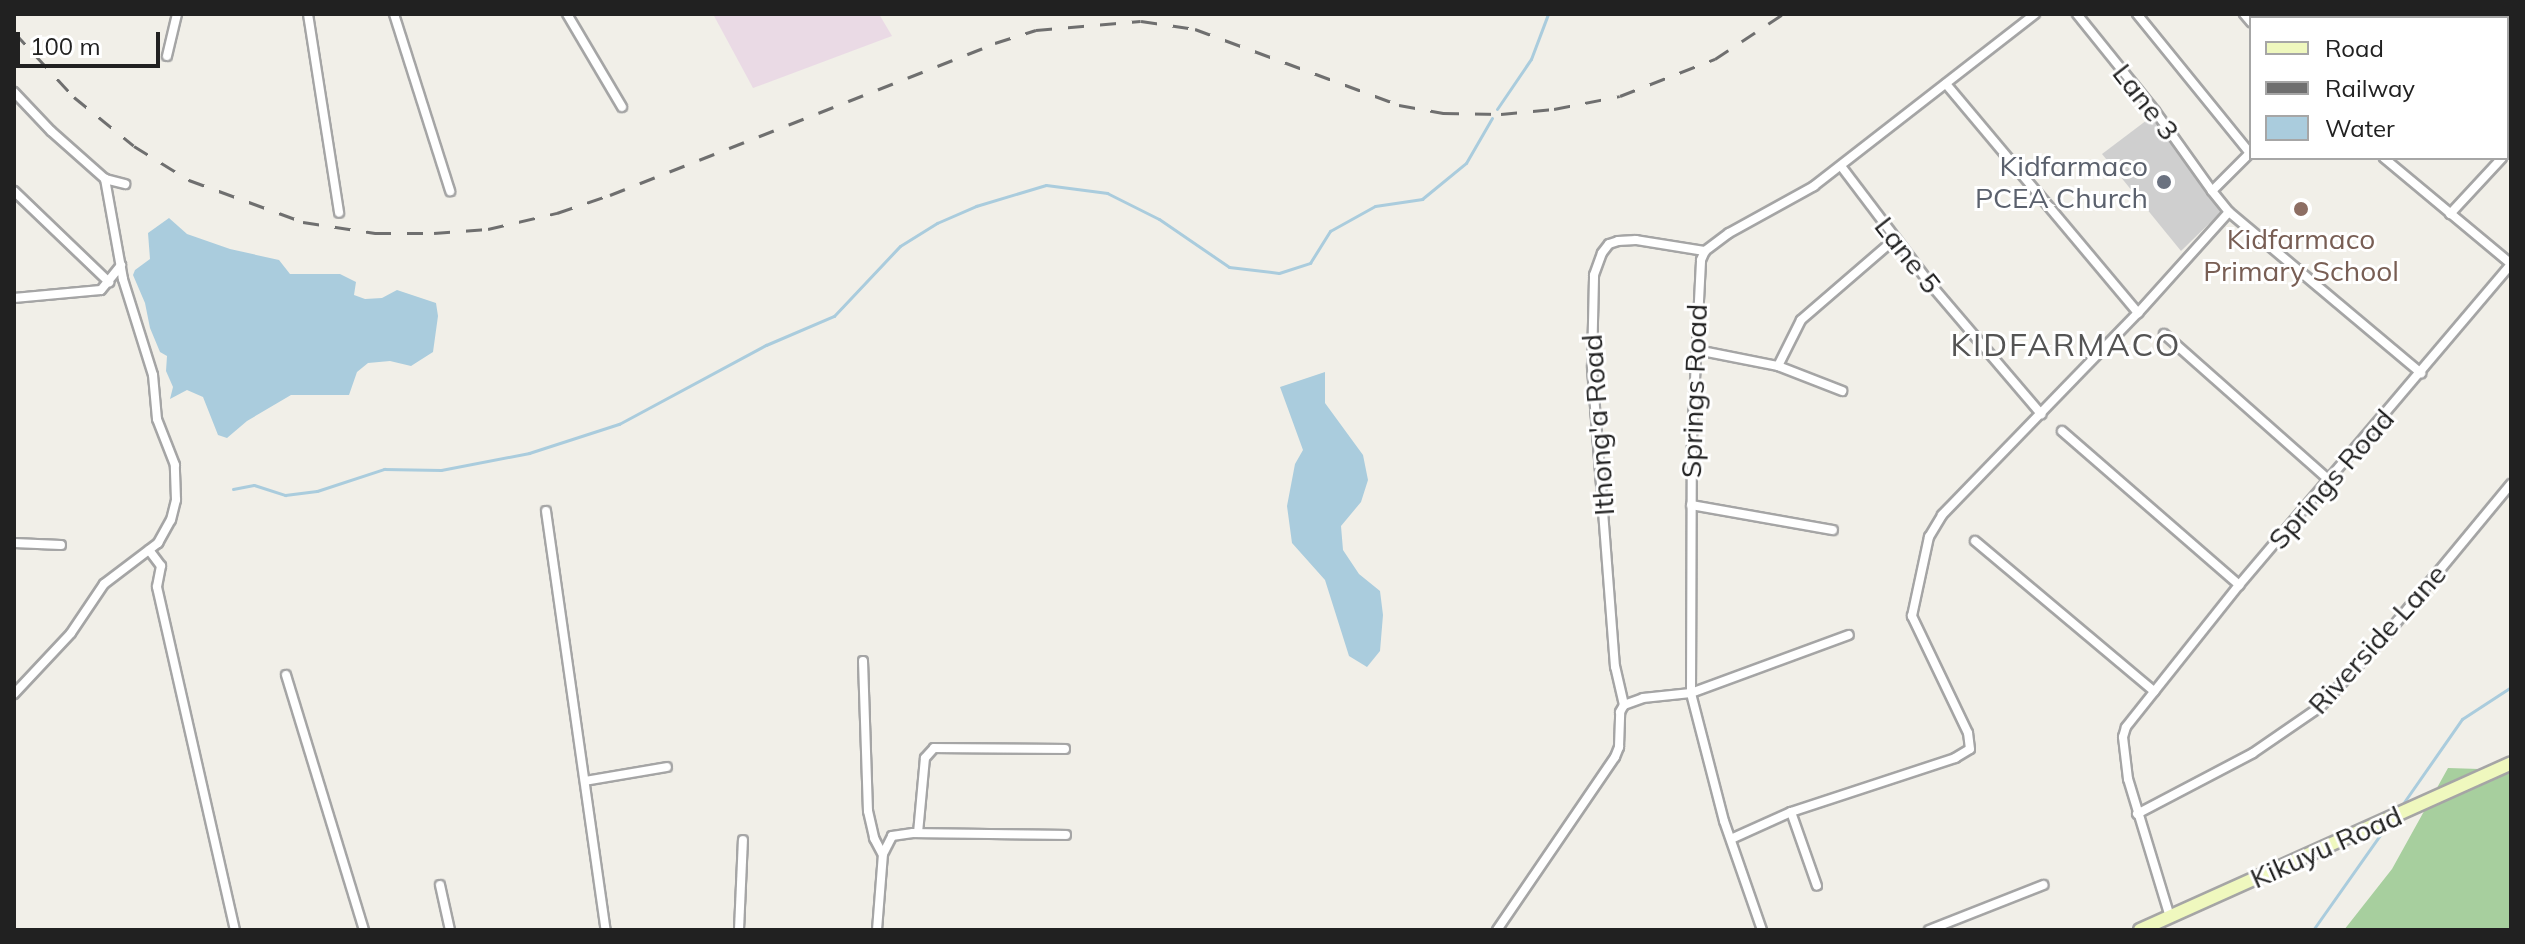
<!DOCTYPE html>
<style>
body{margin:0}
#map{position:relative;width:2525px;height:944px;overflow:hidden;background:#f1efe8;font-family:Mulish,sans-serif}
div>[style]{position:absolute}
.industrial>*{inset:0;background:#eadae5}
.religious>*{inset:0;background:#cfcfcf}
.forest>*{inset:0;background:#a7cf9e}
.water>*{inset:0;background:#acd}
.stream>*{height:3px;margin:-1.5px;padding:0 1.5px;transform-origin:1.5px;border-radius:1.5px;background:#acd}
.roads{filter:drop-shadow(2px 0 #a5a5a5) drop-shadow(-2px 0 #a5a5a5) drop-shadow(0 2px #a5a5a5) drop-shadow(0 -2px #a5a5a5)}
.street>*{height:8px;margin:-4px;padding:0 4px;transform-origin:4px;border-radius:4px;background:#fff}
.secondary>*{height:12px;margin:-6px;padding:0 6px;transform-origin:6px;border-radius:6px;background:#eff8be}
.rail>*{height:3px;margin-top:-1.5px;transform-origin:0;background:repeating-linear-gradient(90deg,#6f6f6f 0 16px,transparent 0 32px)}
.dots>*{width:22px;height:22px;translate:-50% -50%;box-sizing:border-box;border:4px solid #fff;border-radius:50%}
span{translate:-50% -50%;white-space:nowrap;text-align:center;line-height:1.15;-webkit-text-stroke:6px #fff;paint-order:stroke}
.street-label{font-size:28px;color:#212121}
.worship-label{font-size:28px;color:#5b616d}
.right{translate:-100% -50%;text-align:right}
.education-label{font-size:28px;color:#785e54}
.quarter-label{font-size:32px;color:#545454;letter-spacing:2px}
.frame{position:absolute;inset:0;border:16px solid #212121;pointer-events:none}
.legend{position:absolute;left:2249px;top:16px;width:260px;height:144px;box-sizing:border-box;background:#fff;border:2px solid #a6a6a6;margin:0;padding:10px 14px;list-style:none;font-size:24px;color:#212121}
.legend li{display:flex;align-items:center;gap:16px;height:40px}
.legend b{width:40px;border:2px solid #a6a6a6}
.scale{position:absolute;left:16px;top:32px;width:144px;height:36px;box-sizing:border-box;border:4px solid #212121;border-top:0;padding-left:10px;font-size:24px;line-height:28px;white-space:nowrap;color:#212121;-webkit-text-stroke:6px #fff;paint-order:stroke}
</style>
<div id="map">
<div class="industrial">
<div style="clip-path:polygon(713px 14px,879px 14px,892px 36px,753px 88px)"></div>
</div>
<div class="religious">
<div style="clip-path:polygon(2155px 114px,2222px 211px,2181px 251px,2102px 154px)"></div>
</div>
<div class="forest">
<div style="clip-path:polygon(2448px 768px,2511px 770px,2511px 930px,2344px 930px,2392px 869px)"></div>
</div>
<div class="water">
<div style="clip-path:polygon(169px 218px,187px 234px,230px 249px,279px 260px,290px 274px,340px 274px,356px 282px,354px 295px,365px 299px,382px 298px,397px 290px,436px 303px,438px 316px,433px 352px,411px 366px,390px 361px,368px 363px,357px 372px,349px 395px,291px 395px,247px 421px,227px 438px,218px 435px,203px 397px,187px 390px,170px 399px,173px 387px,166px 371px,167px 356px,160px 352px,150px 328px,145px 303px,133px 275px,135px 270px,150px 259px,148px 233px)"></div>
<div style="clip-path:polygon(1325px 372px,1325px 403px,1363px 455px,1368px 480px,1361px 502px,1341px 526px,1343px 550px,1359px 574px,1380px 591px,1383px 615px,1380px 651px,1367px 667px,1349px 656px,1325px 580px,1292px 543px,1287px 506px,1295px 464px,1303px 450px,1280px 387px)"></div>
</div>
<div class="stream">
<div style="left:1497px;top:109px;width:60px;rotate:-55.8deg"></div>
<div style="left:1531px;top:59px;width:48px;rotate:-69.3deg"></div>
<div style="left:233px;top:489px;width:21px;rotate:-11deg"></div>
<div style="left:254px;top:485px;width:33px;rotate:18deg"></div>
<div style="left:285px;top:495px;width:32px;rotate:-7deg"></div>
<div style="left:317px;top:491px;width:71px;rotate:-18.2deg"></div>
<div style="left:384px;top:469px;width:57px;rotate:1deg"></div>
<div style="left:441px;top:470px;width:90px;rotate:-10.9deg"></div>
<div style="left:529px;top:453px;width:95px;rotate:-17.9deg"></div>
<div style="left:619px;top:424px;width:167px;rotate:-28.3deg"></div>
<div style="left:766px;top:345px;width:74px;rotate:-23.1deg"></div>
<div style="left:834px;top:316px;width:96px;rotate:-46.7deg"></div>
<div style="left:900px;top:246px;width:44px;rotate:-31.9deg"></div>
<div style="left:937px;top:223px;width:43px;rotate:-23.6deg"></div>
<div style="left:976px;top:206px;width:73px;rotate:-16.7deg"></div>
<div style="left:1046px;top:185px;width:62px;rotate:7.5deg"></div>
<div style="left:1107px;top:193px;width:58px;rotate:26.6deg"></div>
<div style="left:1159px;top:219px;width:85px;rotate:34.4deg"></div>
<div style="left:1229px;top:267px;width:50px;rotate:6.8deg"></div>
<div style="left:1279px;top:273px;width:33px;rotate:-18deg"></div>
<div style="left:1310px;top:263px;width:38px;rotate:-58deg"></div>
<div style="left:1330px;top:231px;width:51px;rotate:-29.1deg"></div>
<div style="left:1375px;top:206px;width:48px;rotate:-8.5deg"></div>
<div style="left:1422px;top:199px;width:57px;rotate:-39.3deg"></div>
<div style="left:1466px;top:163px;width:52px;rotate:-60deg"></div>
<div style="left:2402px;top:805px;width:105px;rotate:-55.1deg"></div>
<div style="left:2462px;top:719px;width:59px;rotate:-33.1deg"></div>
<div style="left:2313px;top:930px;width:125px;rotate:-54.8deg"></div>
</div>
<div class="roads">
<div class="street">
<div style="left:308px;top:14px;width:201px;rotate:81.1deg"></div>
<div style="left:394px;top:14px;width:186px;rotate:72.4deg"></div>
<div style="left:567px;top:14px;width:108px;rotate:59.4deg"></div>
<div style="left:2077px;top:14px;width:124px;rotate:51.2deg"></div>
<div style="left:2155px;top:111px;width:98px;rotate:54.5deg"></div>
<div style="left:2137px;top:14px;width:179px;rotate:50.9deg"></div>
<div style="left:2244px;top:14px;width:11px;rotate:49deg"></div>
<div style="left:2458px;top:18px;width:5px;rotate:-53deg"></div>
<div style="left:167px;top:56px;width:43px;rotate:-76.6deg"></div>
<div style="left:1946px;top:84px;width:299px;rotate:50deg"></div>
<div style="left:14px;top:92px;width:54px;rotate:46.5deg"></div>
<div style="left:51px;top:131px;width:72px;rotate:41.6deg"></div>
<div style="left:105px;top:179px;width:21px;rotate:14deg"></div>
<div style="left:2507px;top:152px;width:6px;rotate:-45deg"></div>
<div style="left:2384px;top:158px;width:165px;rotate:39.8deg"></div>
<div style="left:1841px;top:166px;width:149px;rotate:52.9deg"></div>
<div style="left:1931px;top:285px;width:170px;rotate:49.5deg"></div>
<div style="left:14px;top:191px;width:132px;rotate:43.8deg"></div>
<div style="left:2229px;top:212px;width:251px;rotate:40deg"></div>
<div style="left:2450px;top:214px;width:76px;rotate:-47.1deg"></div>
<div style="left:14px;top:298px;width:87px;rotate:-5.3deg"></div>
<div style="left:101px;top:290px;width:32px;rotate:-51deg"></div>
<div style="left:2164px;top:334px;width:222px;rotate:41.5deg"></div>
<div style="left:1697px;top:350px;width:83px;rotate:11.2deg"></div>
<div style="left:1778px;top:366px;width:51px;rotate:-63.4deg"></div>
<div style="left:1801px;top:320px;width:124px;rotate:-40.8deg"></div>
<div style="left:1778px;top:366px;width:69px;rotate:21.3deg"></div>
<div style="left:2062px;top:431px;width:235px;rotate:41deg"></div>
<div style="left:1691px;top:505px;width:144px;rotate:10deg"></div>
<div style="left:546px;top:511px;width:423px;rotate:81.9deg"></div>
<div style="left:1975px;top:541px;width:234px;rotate:40deg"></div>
<div style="left:14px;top:543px;width:47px;rotate:2.4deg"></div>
<div style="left:149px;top:550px;width:20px;rotate:53deg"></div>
<div style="left:161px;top:566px;width:21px;rotate:101deg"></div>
<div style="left:157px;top:587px;width:352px;rotate:77.2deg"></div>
<div style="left:863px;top:661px;width:150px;rotate:88.1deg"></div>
<div style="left:868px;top:811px;width:28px;rotate:77deg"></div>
<div style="left:874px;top:838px;width:17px;rotate:62deg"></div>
<div style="left:286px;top:675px;width:267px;rotate:73deg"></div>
<div style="left:14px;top:694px;width:83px;rotate:-46.9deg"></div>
<div style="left:71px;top:633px;width:59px;rotate:-56deg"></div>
<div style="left:104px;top:584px;width:68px;rotate:-37.2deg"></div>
<div style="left:158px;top:543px;width:26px;rotate:-61deg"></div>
<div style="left:171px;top:520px;width:21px;rotate:-76deg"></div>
<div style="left:176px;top:500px;width:35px;rotate:-92deg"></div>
<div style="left:175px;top:465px;width:49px;rotate:-111.4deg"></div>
<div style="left:157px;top:419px;width:44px;rotate:-95.2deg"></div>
<div style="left:153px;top:375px;width:101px;rotate:-107.4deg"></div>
<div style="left:123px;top:279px;width:102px;rotate:-100.2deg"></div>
<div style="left:1624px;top:705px;width:39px;rotate:-103deg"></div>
<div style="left:1615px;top:667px;width:302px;rotate:-94.4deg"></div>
<div style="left:1592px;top:366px;width:91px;rotate:-88.7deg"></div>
<div style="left:1594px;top:275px;width:23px;rotate:-70deg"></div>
<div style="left:1602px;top:253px;width:11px;rotate:-52deg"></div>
<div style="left:1609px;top:244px;width:9px;rotate:-18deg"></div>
<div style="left:1618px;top:241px;width:18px;rotate:-3deg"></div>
<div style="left:1636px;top:240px;width:70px;rotate:9.1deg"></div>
<div style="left:585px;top:781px;width:83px;rotate:-9.7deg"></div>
<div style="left:1791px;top:812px;width:78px;rotate:70.6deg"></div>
<div style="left:2137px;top:814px;width:131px;rotate:-27.7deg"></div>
<div style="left:2253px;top:753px;width:81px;rotate:-34.5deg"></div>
<div style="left:2320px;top:707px;width:98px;rotate:-47.5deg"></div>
<div style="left:2386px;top:635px;width:196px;rotate:-50.4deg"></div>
<div style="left:918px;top:833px;width:75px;rotate:-84.7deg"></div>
<div style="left:925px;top:758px;width:13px;rotate:-48deg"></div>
<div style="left:934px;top:748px;width:131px;rotate:0.4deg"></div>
<div style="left:1731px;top:839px;width:66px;rotate:-24.2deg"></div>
<div style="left:1791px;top:812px;width:173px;rotate:-18.2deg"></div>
<div style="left:1955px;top:758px;width:17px;rotate:-31deg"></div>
<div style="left:1970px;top:749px;width:16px;rotate:-97deg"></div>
<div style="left:1968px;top:733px;width:130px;rotate:-115.6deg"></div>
<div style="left:1912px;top:616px;width:81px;rotate:-77.9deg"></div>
<div style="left:1929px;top:537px;width:26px;rotate:-59deg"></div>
<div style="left:1942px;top:515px;width:281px;rotate:-45.9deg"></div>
<div style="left:2138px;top:313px;width:136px;rotate:-48deg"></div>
<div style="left:2229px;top:212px;width:27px;rotate:-129deg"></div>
<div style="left:2212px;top:191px;width:55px;rotate:-45deg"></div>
<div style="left:440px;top:885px;width:46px;rotate:77.5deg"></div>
<div style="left:2170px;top:917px;width:144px;rotate:-106.9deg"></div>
<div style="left:2128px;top:779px;width:42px;rotate:-96.8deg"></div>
<div style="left:2123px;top:737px;width:10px;rotate:-73deg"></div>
<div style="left:2126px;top:727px;width:181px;rotate:-51.5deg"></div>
<div style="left:2239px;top:585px;width:421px;rotate:-49.7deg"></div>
<div style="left:739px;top:930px;width:90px;rotate:-87.5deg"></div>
<div style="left:877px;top:930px;width:76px;rotate:-85.5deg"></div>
<div style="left:883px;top:854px;width:20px;rotate:-63deg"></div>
<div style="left:892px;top:836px;width:21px;rotate:-8deg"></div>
<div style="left:913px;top:833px;width:153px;rotate:0.7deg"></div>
<div style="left:1497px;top:930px;width:209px;rotate:-55.7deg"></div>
<div style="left:1615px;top:757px;width:11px;rotate:-68deg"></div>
<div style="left:1619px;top:747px;width:35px;rotate:-88deg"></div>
<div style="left:1620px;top:712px;width:8px;rotate:-60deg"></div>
<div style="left:1624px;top:705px;width:20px;rotate:-20deg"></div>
<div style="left:1643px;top:698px;width:48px;rotate:-5.9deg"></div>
<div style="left:1691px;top:693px;width:168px;rotate:-20.2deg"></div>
<div style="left:1762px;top:930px;width:115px;rotate:-109.2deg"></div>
<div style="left:1724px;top:821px;width:132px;rotate:-104.5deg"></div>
<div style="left:1691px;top:693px;width:254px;rotate:-89.8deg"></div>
<div style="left:1692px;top:439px;width:179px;rotate:-87.1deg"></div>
<div style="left:1701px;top:260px;width:10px;rotate:-66deg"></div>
<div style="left:1705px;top:251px;width:30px;rotate:-37deg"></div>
<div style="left:1729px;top:233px;width:97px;rotate:-28.9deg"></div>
<div style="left:1814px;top:186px;width:280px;rotate:-37.9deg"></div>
<div style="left:1929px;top:930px;width:123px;rotate:-21.5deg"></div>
</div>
<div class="secondary">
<div style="left:2140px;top:930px;width:407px;rotate:-24.2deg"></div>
</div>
</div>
<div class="rail">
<div style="left:14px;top:32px;width:88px;rotate:47.3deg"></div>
<div style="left:74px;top:97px;width:77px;rotate:39.2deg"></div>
<div style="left:134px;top:146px;width:65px;rotate:31.7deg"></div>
<div style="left:189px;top:180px;width:121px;rotate:20.2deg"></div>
<div style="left:303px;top:222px;width:73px;rotate:8.7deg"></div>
<div style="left:375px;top:233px;width:59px"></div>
<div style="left:434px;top:233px;width:54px;rotate:-4.2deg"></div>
<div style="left:488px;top:229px;width:71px;rotate:-13.1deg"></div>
<div style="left:557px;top:213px;width:56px;rotate:-18.8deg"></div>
<div style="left:610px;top:195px;width:414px;rotate:-21.5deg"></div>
<div style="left:995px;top:43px;width:43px;rotate:-17.6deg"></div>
<div style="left:1036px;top:30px;width:105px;rotate:-4.9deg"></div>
<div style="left:1141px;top:21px;width:55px;rotate:8.4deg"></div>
<div style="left:1195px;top:29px;width:218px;rotate:20.4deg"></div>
<div style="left:1399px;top:105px;width:45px;rotate:10.3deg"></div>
<div style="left:1443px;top:113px;width:58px;rotate:1deg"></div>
<div style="left:1501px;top:114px;width:53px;rotate:-5.4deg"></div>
<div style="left:1554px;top:109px;width:67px;rotate:-11.1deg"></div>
<div style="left:1620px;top:96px;width:102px;rotate:-21.3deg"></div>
<div style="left:1715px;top:59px;width:82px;rotate:-33.5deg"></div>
</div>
<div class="dots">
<div style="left:2164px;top:182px;background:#6b7280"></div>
<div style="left:2301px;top:209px;background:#8d6e63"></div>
</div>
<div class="street-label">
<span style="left:2146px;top:102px;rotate:52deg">Lane 3</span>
<span style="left:1908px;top:255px;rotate:52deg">Lane 5</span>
<span style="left:1694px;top:391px;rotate:-88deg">Springs Road</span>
<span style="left:1598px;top:425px;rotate:-94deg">Ithong'a Road</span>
<span style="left:2331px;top:479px;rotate:-49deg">Springs Road</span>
<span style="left:2377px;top:639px;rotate:-48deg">Riverside Lane</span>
<span style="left:2326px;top:847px;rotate:-24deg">Kikuyu Road</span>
</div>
<div class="worship-label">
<span class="right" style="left:2148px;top:182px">Kidfarmaco<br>PCEA Church</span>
</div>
<div class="education-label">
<span style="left:2301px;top:255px">Kidfarmaco<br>Primary School</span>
</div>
<div class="quarter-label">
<span style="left:2066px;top:344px">KIDFARMACO</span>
</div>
<div class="frame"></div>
<ul class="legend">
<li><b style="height:10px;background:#eff8be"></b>Road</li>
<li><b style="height:10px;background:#6f6f6f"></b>Railway</li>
<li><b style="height:22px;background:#acd"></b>Water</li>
</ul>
<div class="scale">100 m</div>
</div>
